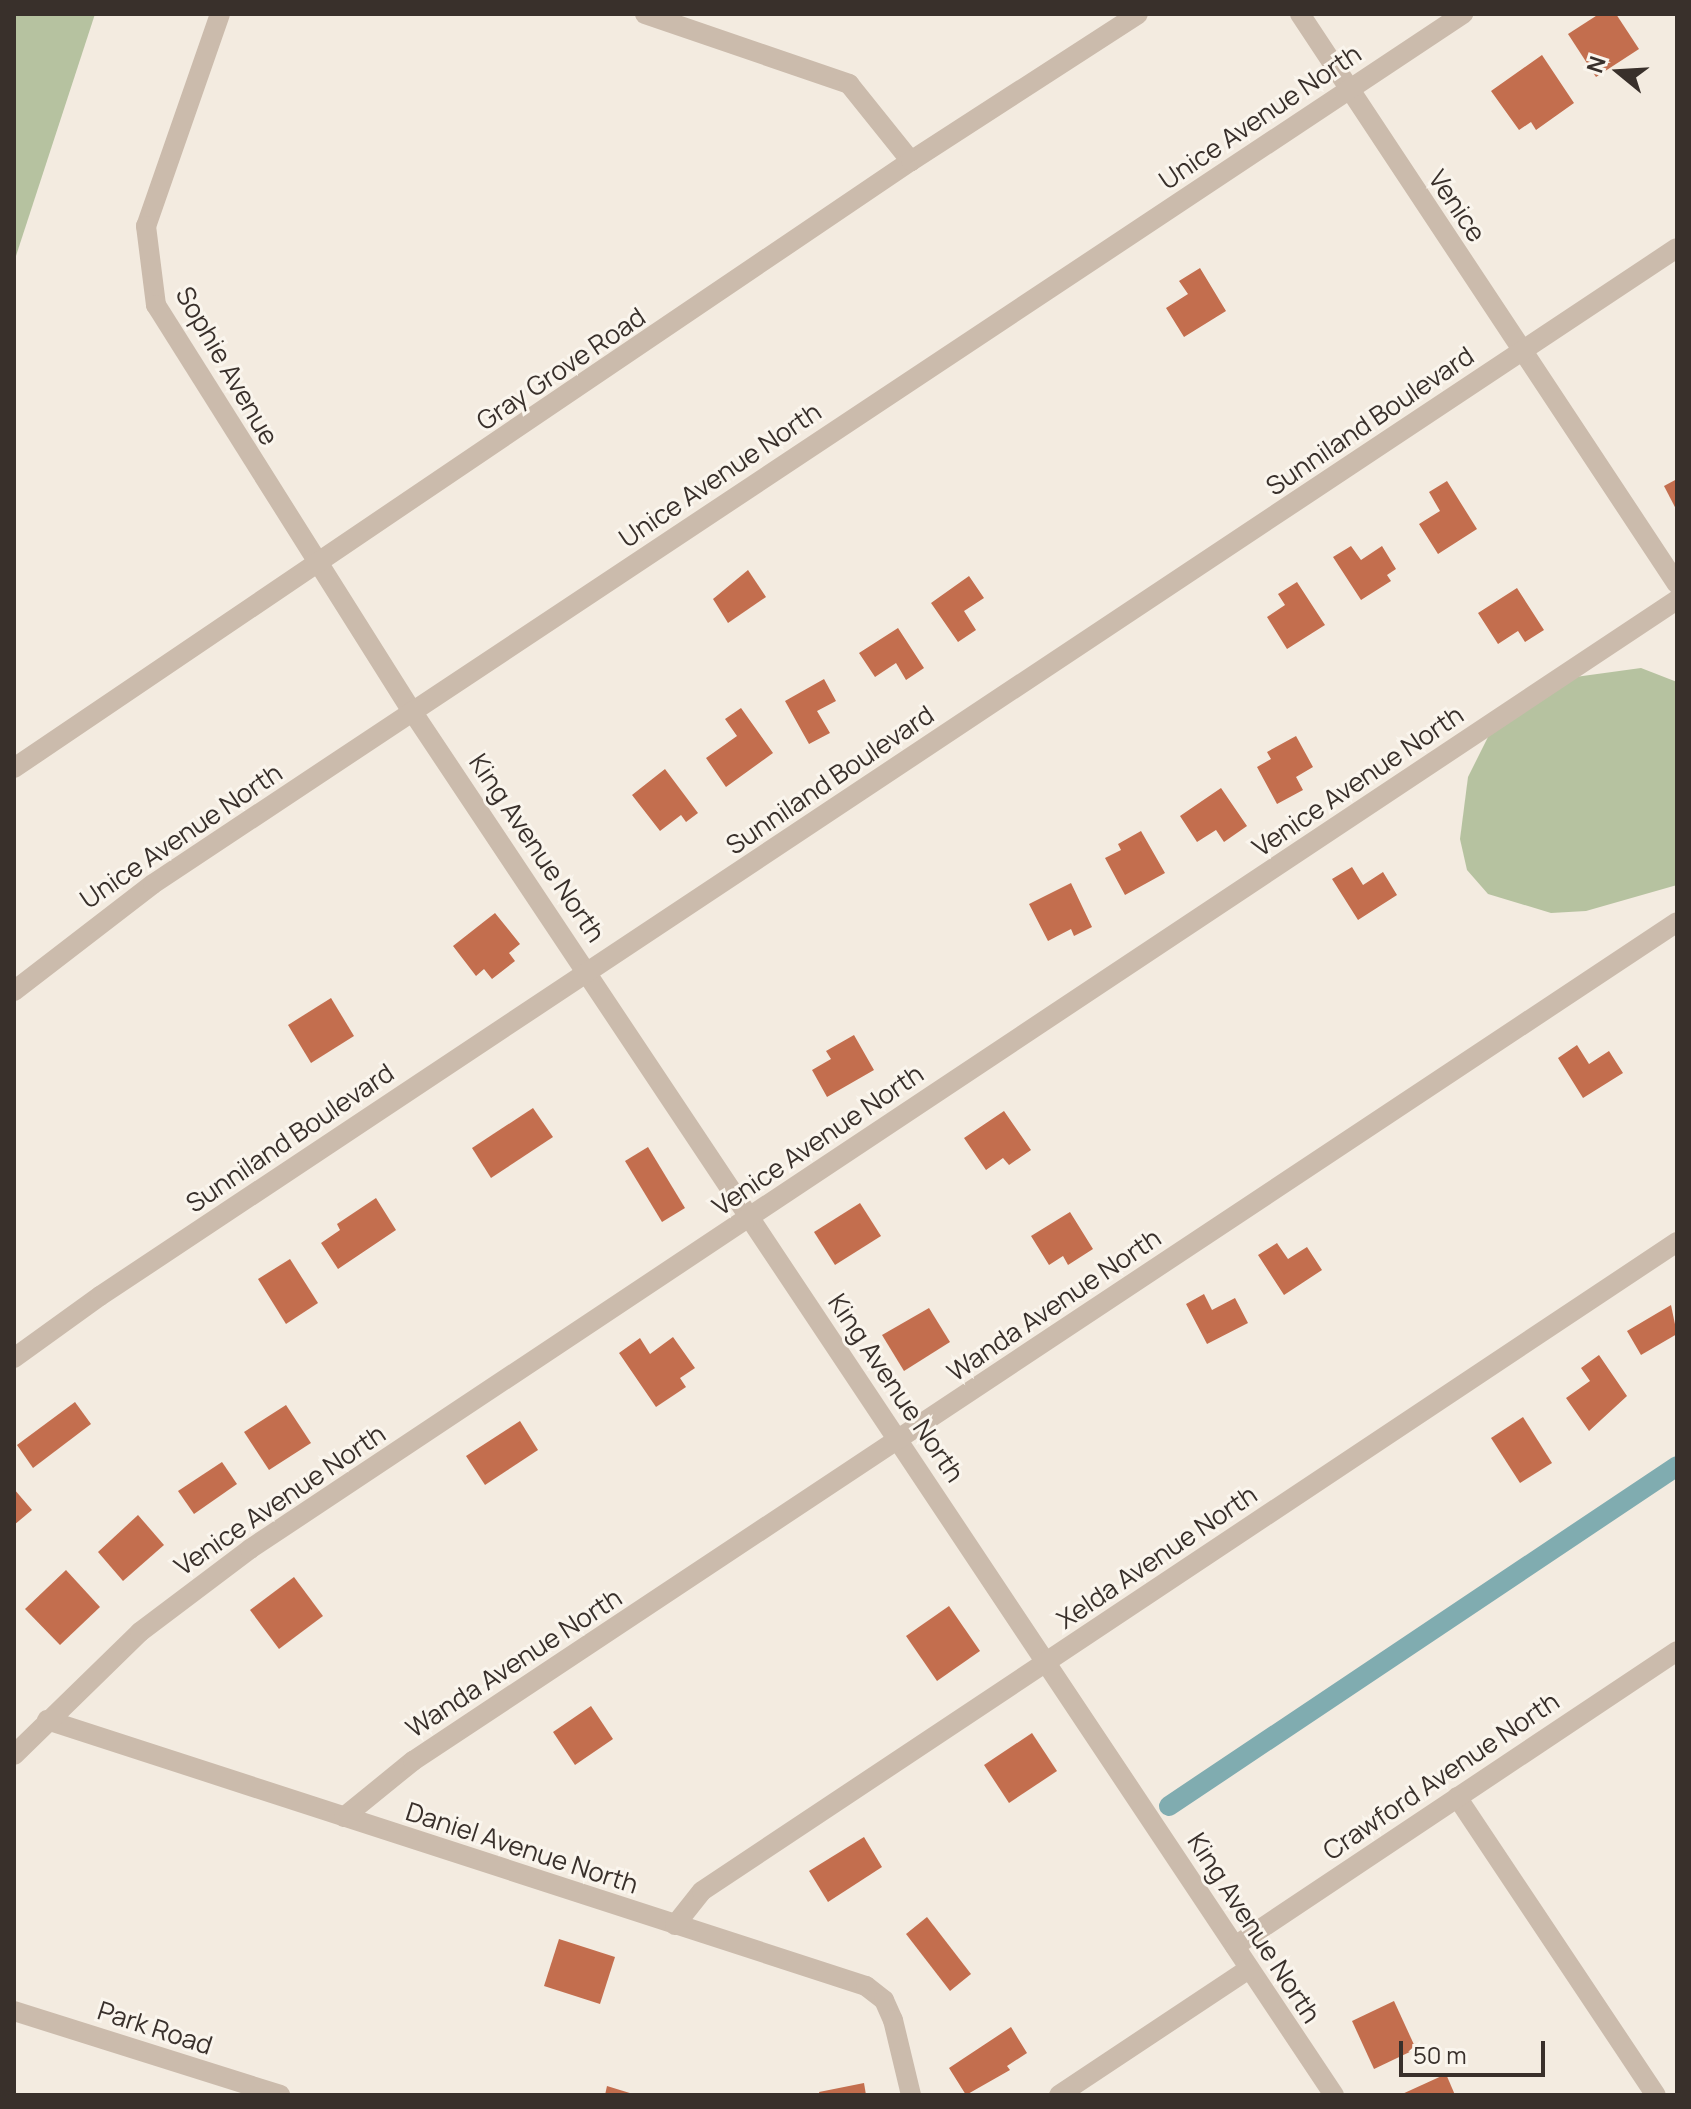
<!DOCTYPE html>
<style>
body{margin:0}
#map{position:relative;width:1691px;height:2109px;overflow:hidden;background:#f3ebe0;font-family:Manrope,sans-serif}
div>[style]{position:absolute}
.green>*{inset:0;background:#b6c2a0}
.canal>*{height:20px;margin:-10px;padding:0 10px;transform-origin:10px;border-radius:10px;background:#80acb0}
.building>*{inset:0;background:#c36e4e}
.minor>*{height:20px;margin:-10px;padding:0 10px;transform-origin:10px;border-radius:10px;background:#cbbbac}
span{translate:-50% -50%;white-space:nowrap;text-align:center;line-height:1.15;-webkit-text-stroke:6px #faf5ed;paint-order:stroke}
.street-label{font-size:26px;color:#39302b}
.frame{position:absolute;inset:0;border:16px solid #39302b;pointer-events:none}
.north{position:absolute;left:1579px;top:32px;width:80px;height:80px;-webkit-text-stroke:6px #faf5ed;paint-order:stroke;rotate:288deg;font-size:22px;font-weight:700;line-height:32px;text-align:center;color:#39302b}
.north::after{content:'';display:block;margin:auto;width:28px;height:36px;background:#39302b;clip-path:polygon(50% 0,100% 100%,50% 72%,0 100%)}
.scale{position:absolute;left:1399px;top:2041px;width:146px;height:36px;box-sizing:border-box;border:4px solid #39302b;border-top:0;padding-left:10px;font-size:24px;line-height:28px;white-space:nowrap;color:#39302b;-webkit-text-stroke:6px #faf5ed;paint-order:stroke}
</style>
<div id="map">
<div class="green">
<div style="clip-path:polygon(14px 14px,95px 14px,14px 262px)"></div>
<div style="clip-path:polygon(1641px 668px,1677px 682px,1677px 885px,1586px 911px,1551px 913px,1488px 894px,1467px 870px,1460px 839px,1468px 777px,1491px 731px,1568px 678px)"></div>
</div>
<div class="canal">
<div style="left:1169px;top:1806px;width:611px;rotate:-33.79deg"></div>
</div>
<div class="building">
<div style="clip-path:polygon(1599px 14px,1616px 14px,1639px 49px,1596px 77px,1568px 34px)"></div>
<div style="clip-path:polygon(1542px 55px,1574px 103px,1536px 130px,1531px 122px,1519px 130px,1491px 91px)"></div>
<div style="clip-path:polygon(1200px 268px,1226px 311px,1184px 337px,1166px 308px,1188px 294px,1179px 281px)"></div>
<div style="clip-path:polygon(1677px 479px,1677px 511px,1664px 486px)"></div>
<div style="clip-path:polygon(1447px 481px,1477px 529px,1438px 554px,1419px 524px,1440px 511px,1429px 492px)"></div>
<div style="clip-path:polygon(1351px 546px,1361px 560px,1382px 546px,1396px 569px,1387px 575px,1391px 581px,1361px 600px,1333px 557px)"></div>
<div style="clip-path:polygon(748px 570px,766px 597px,728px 623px,713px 599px)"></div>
<div style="clip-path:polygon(969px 576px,984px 598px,964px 611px,976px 630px,958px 642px,931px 603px)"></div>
<div style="clip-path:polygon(1297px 582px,1325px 625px,1287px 649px,1267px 617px,1285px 605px,1278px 594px)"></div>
<div style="clip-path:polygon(1517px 588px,1544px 630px,1525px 642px,1518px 631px,1498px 644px,1478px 613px)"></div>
<div style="clip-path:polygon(898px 628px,924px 668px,906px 680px,896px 663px,875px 677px,859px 653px)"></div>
<div style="clip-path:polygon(824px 679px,836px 701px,817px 711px,830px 733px,809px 744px,785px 701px)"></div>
<div style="clip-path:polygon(741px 708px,773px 753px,726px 787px,706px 758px,737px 736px,725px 719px)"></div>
<div style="clip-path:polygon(1296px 736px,1313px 767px,1296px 777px,1303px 790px,1277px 804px,1257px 767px,1271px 759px,1267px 752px)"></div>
<div style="clip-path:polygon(665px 769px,698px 813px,686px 822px,681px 815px,660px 831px,632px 795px)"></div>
<div style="clip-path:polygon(1221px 788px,1247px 826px,1224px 842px,1216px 830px,1197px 842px,1180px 816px)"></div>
<div style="clip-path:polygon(1141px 831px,1165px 873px,1125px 895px,1105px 858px,1121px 850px,1118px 844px)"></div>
<div style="clip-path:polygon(1352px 867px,1363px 885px,1383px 872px,1397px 895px,1358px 920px,1332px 879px)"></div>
<div style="clip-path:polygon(1071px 883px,1092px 927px,1074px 936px,1071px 929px,1048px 941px,1029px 904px)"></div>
<div style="clip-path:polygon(495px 913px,520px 944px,509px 953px,515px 961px,492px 979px,484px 969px,476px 976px,453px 946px)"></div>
<div style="clip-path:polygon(331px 998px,354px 1036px,311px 1063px,288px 1025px)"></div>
<div style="clip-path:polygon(854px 1035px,874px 1070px,827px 1097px,812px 1070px,831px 1059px,826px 1051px)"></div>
<div style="clip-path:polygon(1577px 1045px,1589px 1064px,1609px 1051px,1623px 1073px,1583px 1098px,1558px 1058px)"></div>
<div style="clip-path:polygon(533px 1108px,553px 1137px,491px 1178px,472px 1148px)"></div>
<div style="clip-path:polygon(1004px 1111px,1031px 1150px,1009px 1165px,1003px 1158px,986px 1170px,964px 1138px)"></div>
<div style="clip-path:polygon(648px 1147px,685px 1208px,662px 1222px,625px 1161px)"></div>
<div style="clip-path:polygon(376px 1198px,396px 1230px,338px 1269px,321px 1243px,340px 1230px,337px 1224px)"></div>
<div style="clip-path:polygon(860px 1203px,881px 1236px,835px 1265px,814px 1232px)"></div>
<div style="clip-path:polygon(1070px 1212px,1093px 1249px,1068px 1265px,1063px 1256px,1049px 1265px,1031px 1236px)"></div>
<div style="clip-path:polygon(1277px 1243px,1288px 1259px,1307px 1247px,1322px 1270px,1284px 1295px,1258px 1255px)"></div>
<div style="clip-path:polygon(290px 1259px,318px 1303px,286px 1324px,258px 1279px)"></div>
<div style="clip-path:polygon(1204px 1294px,1212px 1310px,1235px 1298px,1248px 1323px,1207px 1344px,1186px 1304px)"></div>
<div style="clip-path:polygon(1671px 1305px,1677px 1334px,1641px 1355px,1627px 1331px)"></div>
<div style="clip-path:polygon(929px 1308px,950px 1342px,904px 1371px,882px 1335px)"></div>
<div style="clip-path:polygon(673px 1337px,695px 1368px,680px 1378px,686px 1387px,656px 1407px,619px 1353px,640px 1338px,650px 1354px)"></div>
<div style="clip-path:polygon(1599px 1355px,1627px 1396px,1589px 1431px,1566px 1398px,1590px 1381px,1581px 1368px)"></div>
<div style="clip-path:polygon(75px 1402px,91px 1424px,33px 1468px,17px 1445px)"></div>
<div style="clip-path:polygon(286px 1405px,311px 1443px,269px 1470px,244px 1432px)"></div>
<div style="clip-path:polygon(1523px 1417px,1552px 1463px,1520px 1483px,1491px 1438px)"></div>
<div style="clip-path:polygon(520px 1421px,538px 1450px,485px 1485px,466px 1456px)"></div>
<div style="clip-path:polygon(222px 1462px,237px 1484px,194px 1514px,178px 1491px)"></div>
<div style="clip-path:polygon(14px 1489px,32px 1510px,14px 1525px)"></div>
<div style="clip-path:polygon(138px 1515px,164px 1545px,123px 1581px,98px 1552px)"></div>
<div style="clip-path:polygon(66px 1570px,100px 1607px,60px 1645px,25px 1609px)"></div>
<div style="clip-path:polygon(294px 1577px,323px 1616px,279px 1649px,250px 1610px)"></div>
<div style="clip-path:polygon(949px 1606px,980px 1651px,937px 1681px,906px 1636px)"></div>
<div style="clip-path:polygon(591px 1706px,613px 1739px,575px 1765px,553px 1732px)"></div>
<div style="clip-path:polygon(1032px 1733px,1057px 1771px,1009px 1803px,984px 1765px)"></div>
<div style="clip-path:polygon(864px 1837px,882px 1867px,828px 1902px,809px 1871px)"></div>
<div style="clip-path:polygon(927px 1917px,971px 1974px,950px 1991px,906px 1934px)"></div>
<div style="clip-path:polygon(559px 1939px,615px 1957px,600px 2004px,544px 1986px)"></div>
<div style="clip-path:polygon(1394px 2001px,1416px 2049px,1374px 2069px,1352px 2021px)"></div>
<div style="clip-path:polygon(1011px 2027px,1027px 2053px,1007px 2066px,1010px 2070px,966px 2095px,949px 2068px)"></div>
<div style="clip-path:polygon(1446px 2074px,1455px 2095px,1400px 2095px)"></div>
<div style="clip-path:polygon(864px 2083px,866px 2095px,820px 2095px,819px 2092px)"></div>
<div style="clip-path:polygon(607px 2086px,633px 2094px,633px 2095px,605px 2095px)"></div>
</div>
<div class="minor">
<div style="left:220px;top:14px;width:225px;rotate:109.2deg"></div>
<div style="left:146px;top:226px;width:80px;rotate:82.8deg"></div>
<div style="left:156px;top:305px;width:480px;rotate:57.8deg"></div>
<div style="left:412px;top:711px;width:1663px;rotate:56.33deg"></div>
<div style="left:645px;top:14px;width:216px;rotate:18.9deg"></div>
<div style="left:849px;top:84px;width:99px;rotate:51.2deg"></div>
<div style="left:1300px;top:14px;width:683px;rotate:56.52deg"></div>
<div style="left:14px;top:768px;width:1083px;rotate:-34.09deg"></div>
<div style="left:911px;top:161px;width:270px;rotate:-32.9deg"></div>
<div style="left:14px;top:991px;width:175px;rotate:-37.6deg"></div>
<div style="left:153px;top:884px;width:1573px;rotate:-33.59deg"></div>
<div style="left:14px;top:1358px;width:106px;rotate:-35.8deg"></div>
<div style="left:100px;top:1296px;width:1893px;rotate:-33.61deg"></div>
<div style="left:47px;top:1720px;width:861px;rotate:17.99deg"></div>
<div style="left:866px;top:1986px;width:23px;rotate:38deg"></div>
<div style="left:884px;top:2000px;width:22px;rotate:66deg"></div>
<div style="left:893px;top:2020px;width:77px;rotate:76.5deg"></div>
<div style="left:14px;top:1755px;width:176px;rotate:-44.3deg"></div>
<div style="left:140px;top:1632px;width:138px;rotate:-37deg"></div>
<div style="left:250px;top:1549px;width:1714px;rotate:-33.63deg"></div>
<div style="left:1457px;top:1797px;width:358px;rotate:56.3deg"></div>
<div style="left:344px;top:1817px;width:89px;rotate:-39.1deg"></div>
<div style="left:413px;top:1761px;width:1517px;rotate:-33.57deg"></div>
<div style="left:675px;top:1925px;width:43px;rotate:-51.5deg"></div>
<div style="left:702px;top:1891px;width:1171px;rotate:-33.65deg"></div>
<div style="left:1235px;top:1946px;width:531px;rotate:-33.72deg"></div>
<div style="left:14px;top:2011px;width:279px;rotate:17.5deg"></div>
<div style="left:1059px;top:2095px;width:228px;rotate:-33.6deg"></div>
</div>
<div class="street-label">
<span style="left:1260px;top:117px;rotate:-34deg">Unice Avenue North</span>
<span style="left:1457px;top:206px;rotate:56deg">Venice</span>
<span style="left:227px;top:366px;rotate:60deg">Sophie Avenue</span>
<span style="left:561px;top:369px;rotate:-34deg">Gray Grove Road</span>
<span style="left:1370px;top:421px;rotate:-34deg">Sunniland Boulevard</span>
<span style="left:720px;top:475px;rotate:-34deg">Unice Avenue North</span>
<span style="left:830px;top:780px;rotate:-34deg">Sunniland Boulevard</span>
<span style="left:1358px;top:781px;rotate:-34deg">Venice Avenue North</span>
<span style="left:181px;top:836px;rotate:-34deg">Unice Avenue North</span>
<span style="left:537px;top:848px;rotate:56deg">King Avenue North</span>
<span style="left:290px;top:1138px;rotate:-34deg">Sunniland Boulevard</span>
<span style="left:818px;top:1140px;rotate:-34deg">Venice Avenue North</span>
<span style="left:1054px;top:1305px;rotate:-34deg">Wanda Avenue North</span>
<span style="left:896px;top:1388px;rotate:56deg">King Avenue North</span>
<span style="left:280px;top:1500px;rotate:-34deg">Venice Avenue North</span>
<span style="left:1157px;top:1557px;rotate:-34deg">Xelda Avenue North</span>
<span style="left:514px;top:1663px;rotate:-33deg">Wanda Avenue North</span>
<span style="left:1441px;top:1776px;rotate:-34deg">Crawford Avenue North</span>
<span style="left:522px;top:1848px;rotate:18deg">Daniel Avenue North</span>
<span style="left:1254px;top:1928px;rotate:57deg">King Avenue North</span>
<span style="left:155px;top:2028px;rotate:18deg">Park Road</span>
</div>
<div class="frame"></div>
<div class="north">N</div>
<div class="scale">50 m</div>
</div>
